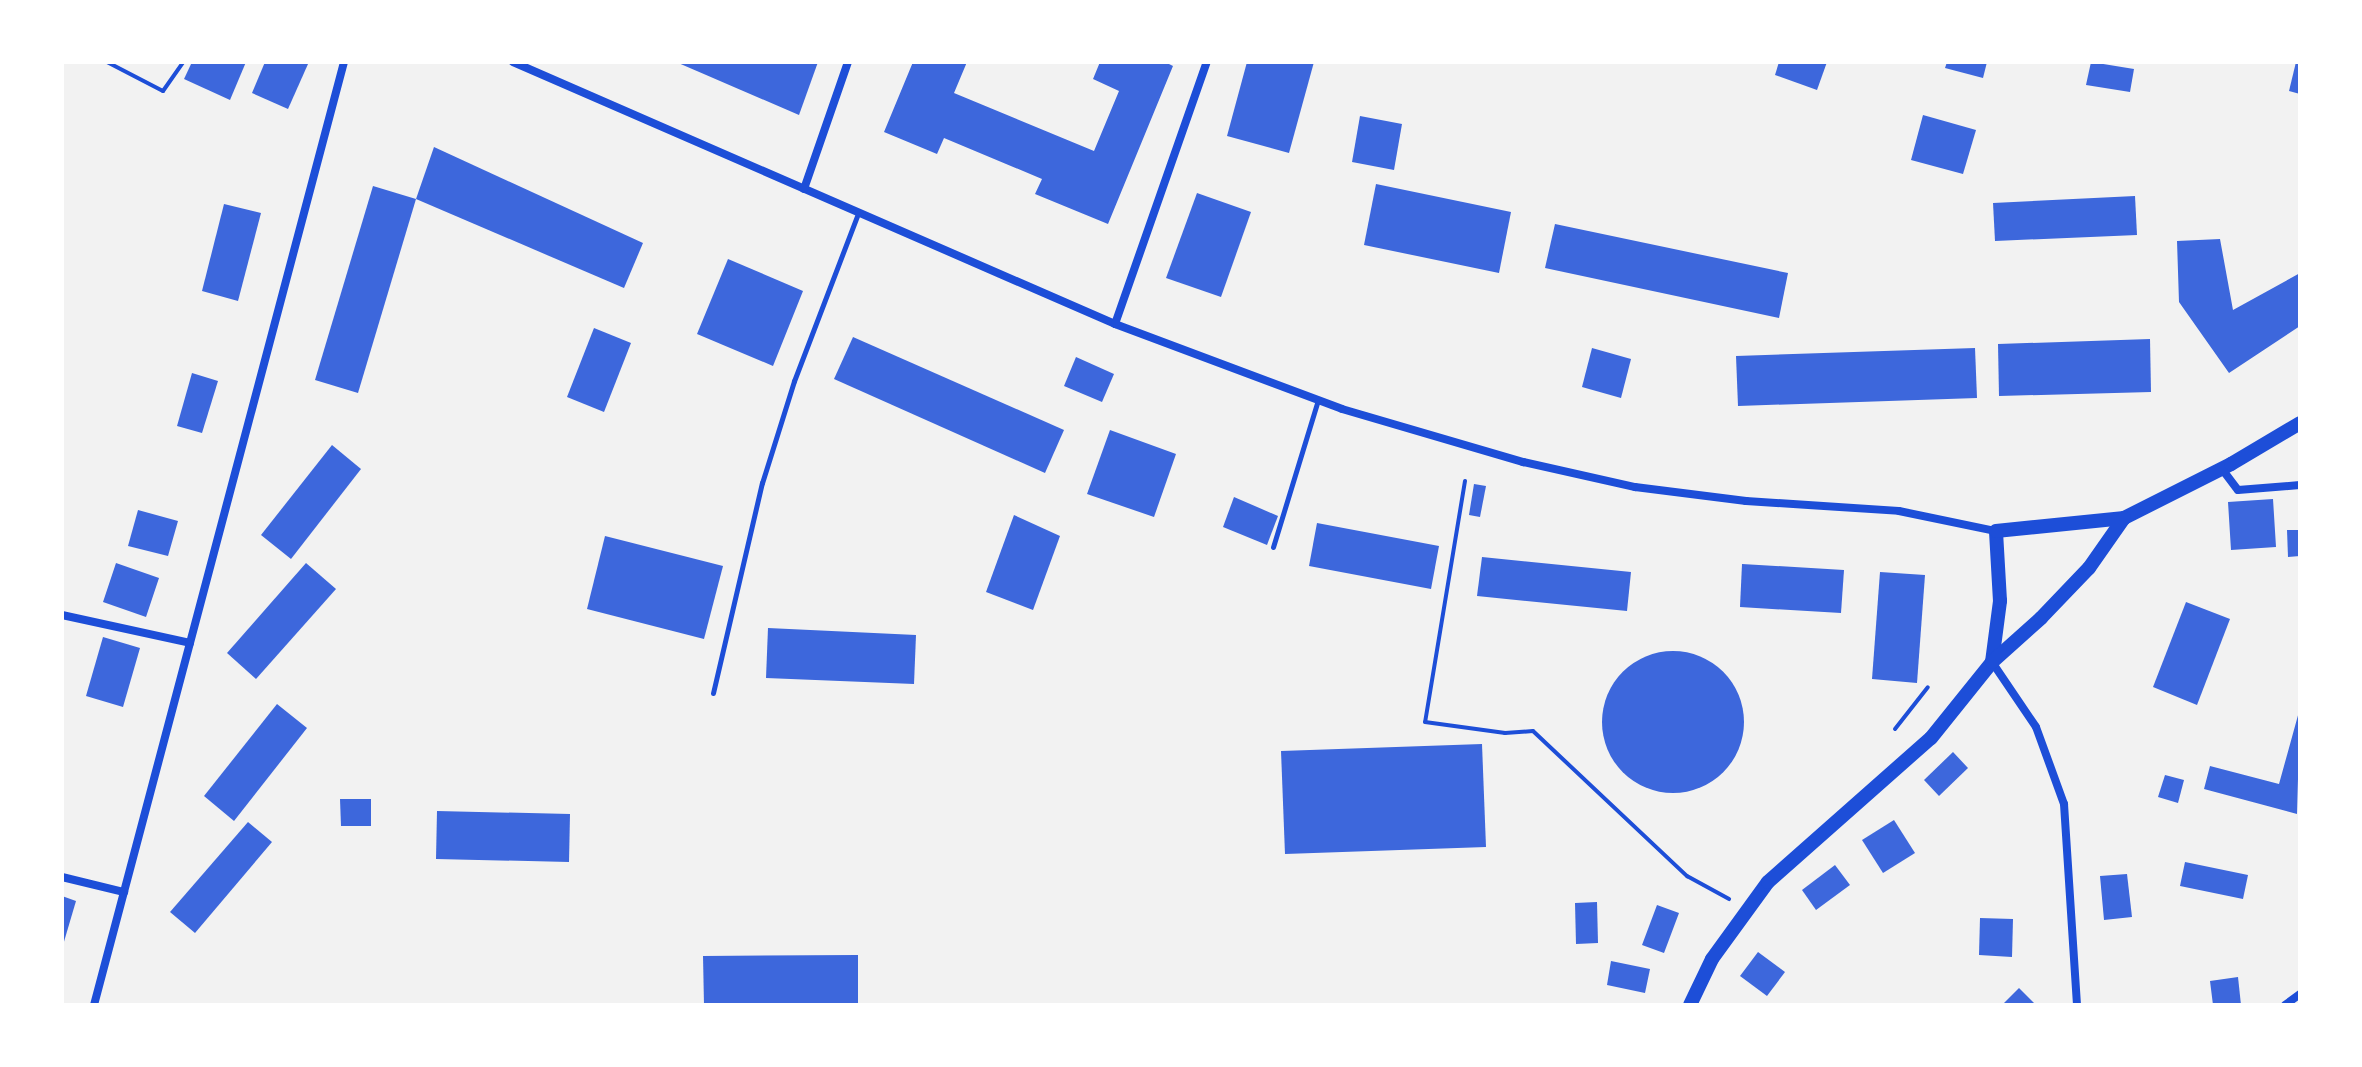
<!DOCTYPE html>
<style>
body{margin:0}
#map{position:relative;width:2362px;height:1067px;overflow:hidden;background:#f2f2f2;font-family:"Fira Sans",sans-serif}
div>[style]{position:absolute}
.building>*{inset:0;background:#3d67dc}
.round{border-radius:50%}
.path>*{height:4px;margin:-2px;padding:0 2px;transform-origin:2px;border-radius:2px;background:#1d4ed8}
.service>*{height:5px;margin:-2.5px;padding:0 2.5px;transform-origin:2.5px;border-radius:2.5px;background:#1d4ed8}
.minor>*{height:8px;margin:-4px;padding:0 4px;transform-origin:4px;border-radius:4px;background:#1d4ed8}
.secondary>*{height:14px;margin:-7px;padding:0 7px;transform-origin:7px;border-radius:7px;background:#1d4ed8}
span{translate:-50% -50%;white-space:nowrap;text-align:center;line-height:1.15;-webkit-text-stroke:6px #fff;paint-order:stroke}
.frame{position:absolute;inset:0;border:64px solid #fff;pointer-events:none}
</style>
<div id="map">
<div class="building">
<div style="clip-path:polygon(192px 62px,246px 62px,230px 100px,184px 79px)"></div>
<div style="clip-path:polygon(265px 62px,308px 64px,288px 109px,252px 93px)"></div>
<div style="clip-path:polygon(676px 62px,818px 62px,799px 115px)"></div>
<div style="clip-path:polygon(913px 62px,967px 62px,954px 93px,1094px 151px,1119px 91px,1093px 79px,1100px 62px,1165px 62px,1173px 66px,1108px 224px,1035px 194px,1042px 179px,944px 138px,937px 154px,884px 132px)"></div>
<div style="clip-path:polygon(1247px 62px,1314px 62px,1289px 153px,1227px 136px)"></div>
<div style="clip-path:polygon(1779px 62px,1827px 62px,1817px 90px,1775px 75px)"></div>
<div style="clip-path:polygon(1947px 62px,1987px 62px,1983px 78px,1945px 68px)"></div>
<div style="clip-path:polygon(2091px 62px,2134px 69px,2130px 92px,2086px 85px)"></div>
<div style="clip-path:polygon(2296px 62px,2300px 62px,2300px 94px,2289px 91px)"></div>
<div style="clip-path:polygon(1923px 115px,1976px 130px,1963px 174px,1911px 160px)"></div>
<div style="clip-path:polygon(1360px 116px,1402px 124px,1394px 170px,1352px 162px)"></div>
<div style="clip-path:polygon(434px 147px,643px 243px,624px 288px,416px 199px)"></div>
<div style="clip-path:polygon(1376px 184px,1511px 212px,1499px 273px,1364px 245px)"></div>
<div style="clip-path:polygon(373px 186px,416px 199px,358px 393px,315px 380px)"></div>
<div style="clip-path:polygon(1197px 193px,1251px 212px,1221px 297px,1166px 278px)"></div>
<div style="clip-path:polygon(2135px 196px,2137px 235px,1995px 241px,1993px 203px)"></div>
<div style="clip-path:polygon(224px 204px,261px 213px,238px 301px,202px 291px)"></div>
<div style="clip-path:polygon(1555px 224px,1788px 273px,1779px 318px,1545px 268px)"></div>
<div style="clip-path:polygon(2220px 239px,2233px 310px,2300px 273px,2300px 326px,2229px 373px,2179px 302px,2177px 241px)"></div>
<div style="clip-path:polygon(728px 259px,803px 291px,773px 366px,697px 334px)"></div>
<div style="clip-path:polygon(594px 328px,631px 343px,604px 412px,567px 397px)"></div>
<div style="clip-path:polygon(853px 337px,1064px 430px,1045px 473px,834px 379px)"></div>
<div style="clip-path:polygon(2150px 339px,2151px 392px,1999px 396px,1998px 344px)"></div>
<div style="clip-path:polygon(1592px 348px,1631px 359px,1621px 398px,1582px 387px)"></div>
<div style="clip-path:polygon(1975px 348px,1977px 398px,1738px 406px,1736px 356px)"></div>
<div style="clip-path:polygon(1076px 357px,1114px 374px,1102px 402px,1064px 386px)"></div>
<div style="clip-path:polygon(192px 373px,218px 381px,202px 433px,177px 426px)"></div>
<div style="clip-path:polygon(1110px 430px,1176px 454px,1154px 517px,1087px 494px)"></div>
<div style="clip-path:polygon(332px 445px,361px 469px,291px 559px,261px 535px)"></div>
<div style="clip-path:polygon(1474px 484px,1486px 486px,1480px 517px,1469px 515px)"></div>
<div style="clip-path:polygon(1234px 497px,1278px 516px,1267px 545px,1223px 527px)"></div>
<div style="clip-path:polygon(2273px 499px,2276px 547px,2231px 550px,2228px 502px)"></div>
<div style="clip-path:polygon(138px 510px,178px 521px,168px 556px,128px 546px)"></div>
<div style="clip-path:polygon(1014px 515px,1060px 536px,1033px 610px,986px 592px)"></div>
<div style="clip-path:polygon(1317px 523px,1439px 546px,1431px 589px,1309px 566px)"></div>
<div style="clip-path:polygon(2287px 530px,2300px 530px,2300px 556px,2288px 557px)"></div>
<div style="clip-path:polygon(605px 536px,723px 566px,704px 639px,587px 609px)"></div>
<div style="clip-path:polygon(1482px 557px,1631px 572px,1627px 611px,1477px 596px)"></div>
<div style="clip-path:polygon(116px 563px,159px 578px,146px 617px,103px 602px)"></div>
<div style="clip-path:polygon(306px 563px,336px 589px,256px 679px,227px 653px)"></div>
<div style="clip-path:polygon(1742px 564px,1844px 570px,1841px 613px,1740px 607px)"></div>
<div style="clip-path:polygon(1880px 572px,1925px 575px,1917px 683px,1872px 679px)"></div>
<div style="clip-path:polygon(2186px 602px,2230px 619px,2197px 705px,2153px 687px)"></div>
<div style="clip-path:polygon(768px 628px,916px 635px,914px 684px,766px 678px)"></div>
<div style="clip-path:polygon(103px 637px,140px 648px,123px 707px,86px 696px)"></div>
<div class="round" style="left:1602px;top:651px;width:142px;height:142px"></div>
<div style="clip-path:polygon(277px 704px,307px 728px,234px 821px,204px 796px)"></div>
<div style="clip-path:polygon(2300px 708px,2297px 814px,2204px 789px,2210px 766px,2279px 784px)"></div>
<div style="clip-path:polygon(1482px 744px,1486px 847px,1285px 854px,1281px 751px)"></div>
<div style="clip-path:polygon(1953px 752px,1968px 768px,1939px 796px,1924px 780px)"></div>
<div style="clip-path:polygon(2165px 775px,2184px 780px,2178px 803px,2158px 797px)"></div>
<div style="clip-path:polygon(340px 799px,371px 799px,371px 826px,341px 826px)"></div>
<div style="clip-path:polygon(437px 811px,570px 814px,569px 862px,436px 859px)"></div>
<div style="clip-path:polygon(1894px 820px,1915px 853px,1883px 873px,1862px 840px)"></div>
<div style="clip-path:polygon(248px 822px,272px 842px,195px 933px,170px 912px)"></div>
<div style="clip-path:polygon(2185px 862px,2248px 875px,2243px 899px,2180px 886px)"></div>
<div style="clip-path:polygon(1835px 865px,1850px 885px,1816px 910px,1802px 890px)"></div>
<div style="clip-path:polygon(2127px 874px,2132px 917px,2104px 920px,2100px 876px)"></div>
<div style="clip-path:polygon(62px 896px,76px 901px,63px 945px,62px 945px)"></div>
<div style="clip-path:polygon(1597px 902px,1598px 943px,1576px 944px,1575px 903px)"></div>
<div style="clip-path:polygon(1657px 905px,1679px 913px,1664px 953px,1642px 945px)"></div>
<div style="clip-path:polygon(1980px 918px,2013px 919px,2012px 957px,1979px 955px)"></div>
<div style="clip-path:polygon(1758px 952px,1785px 972px,1767px 996px,1740px 976px)"></div>
<div style="clip-path:polygon(858px 955px,858px 1004px,704px 1005px,703px 956px)"></div>
<div style="clip-path:polygon(1611px 961px,1650px 969px,1645px 993px,1607px 985px)"></div>
<div style="clip-path:polygon(2238px 977px,2241px 1005px,2213px 1005px,2210px 981px)"></div>
<div style="clip-path:polygon(2019px 988px,2036px 1005px,2002px 1005px)"></div>
</div>
<div class="path">
<div style="left:107px;top:62px;width:63px;rotate:27.4deg"></div>
<div style="left:163px;top:91px;width:35px;rotate:-55deg"></div>
<div style="left:1465px;top:481px;width:244px;rotate:99.4deg"></div>
<div style="left:1425px;top:722px;width:81px;rotate:7.8deg"></div>
<div style="left:1505px;top:733px;width:28px;rotate:-4deg"></div>
<div style="left:1533px;top:731px;width:212px;rotate:43.3deg"></div>
<div style="left:1687px;top:876px;width:48px;rotate:28.7deg"></div>
<div style="left:1895px;top:729px;width:53px;rotate:-51.8deg"></div>
</div>
<div class="service">
<div style="left:1273px;top:547px;width:154px;rotate:-73deg"></div>
<div style="left:713px;top:693px;width:216px;rotate:-76.9deg"></div>
<div style="left:762px;top:483px;width:107px;rotate:-72.6deg"></div>
<div style="left:794px;top:381px;width:180px;rotate:-69.1deg"></div>
</div>
<div class="minor">
<div style="left:513px;top:62px;width:657px;rotate:23.52deg"></div>
<div style="left:1115px;top:324px;width:242px;rotate:20.5deg"></div>
<div style="left:1342px;top:409px;width:189px;rotate:16.3deg"></div>
<div style="left:1523px;top:462px;width:115px;rotate:12.6deg"></div>
<div style="left:1635px;top:487px;width:112px;rotate:7.2deg"></div>
<div style="left:1746px;top:501px;width:153px;rotate:3.7deg"></div>
<div style="left:1899px;top:511px;width:99px;rotate:11.7deg"></div>
<div style="left:804px;top:189px;width:134px;rotate:-70.9deg"></div>
<div style="left:1115px;top:324px;width:278px;rotate:-70.7deg"></div>
<div style="left:2222px;top:469px;width:26px;rotate:53deg"></div>
<div style="left:2238px;top:490px;width:62px;rotate:-4.6deg"></div>
<div style="left:62px;top:615px;width:131px;rotate:12.3deg"></div>
<div style="left:1992px;top:662px;width:78px;rotate:55.9deg"></div>
<div style="left:2036px;top:727px;width:82px;rotate:70deg"></div>
<div style="left:2064px;top:804px;width:201px;rotate:86.3deg"></div>
<div style="left:62px;top:877px;width:64px;rotate:13.6deg"></div>
<div style="left:94px;top:1005px;width:976px;rotate:-75.15deg"></div>
<div style="left:2285px;top:1005px;width:19px;rotate:-36deg"></div>
</div>
<div class="secondary">
<div style="left:1992px;top:662px;width:62px;rotate:-82.5deg"></div>
<div style="left:2000px;top:601px;width:70px;rotate:-93.3deg"></div>
<div style="left:1996px;top:531px;width:129px;rotate:-5.8deg"></div>
<div style="left:2124px;top:518px;width:120px;rotate:-26.8deg"></div>
<div style="left:2231px;top:464px;width:80px;rotate:-30.7deg"></div>
<div style="left:1690px;top:1005px;width:51px;rotate:-64.4deg"></div>
<div style="left:1712px;top:959px;width:95px;rotate:-54deg"></div>
<div style="left:1768px;top:882px;width:217px;rotate:-41.5deg"></div>
<div style="left:1931px;top:738px;width:97px;rotate:-51.2deg"></div>
<div style="left:1992px;top:662px;width:66px;rotate:-41.9deg"></div>
<div style="left:2041px;top:618px;width:69px;rotate:-46.2deg"></div>
<div style="left:2089px;top:568px;width:61px;rotate:-55deg"></div>
</div>
<div class="frame"></div>
</div>
